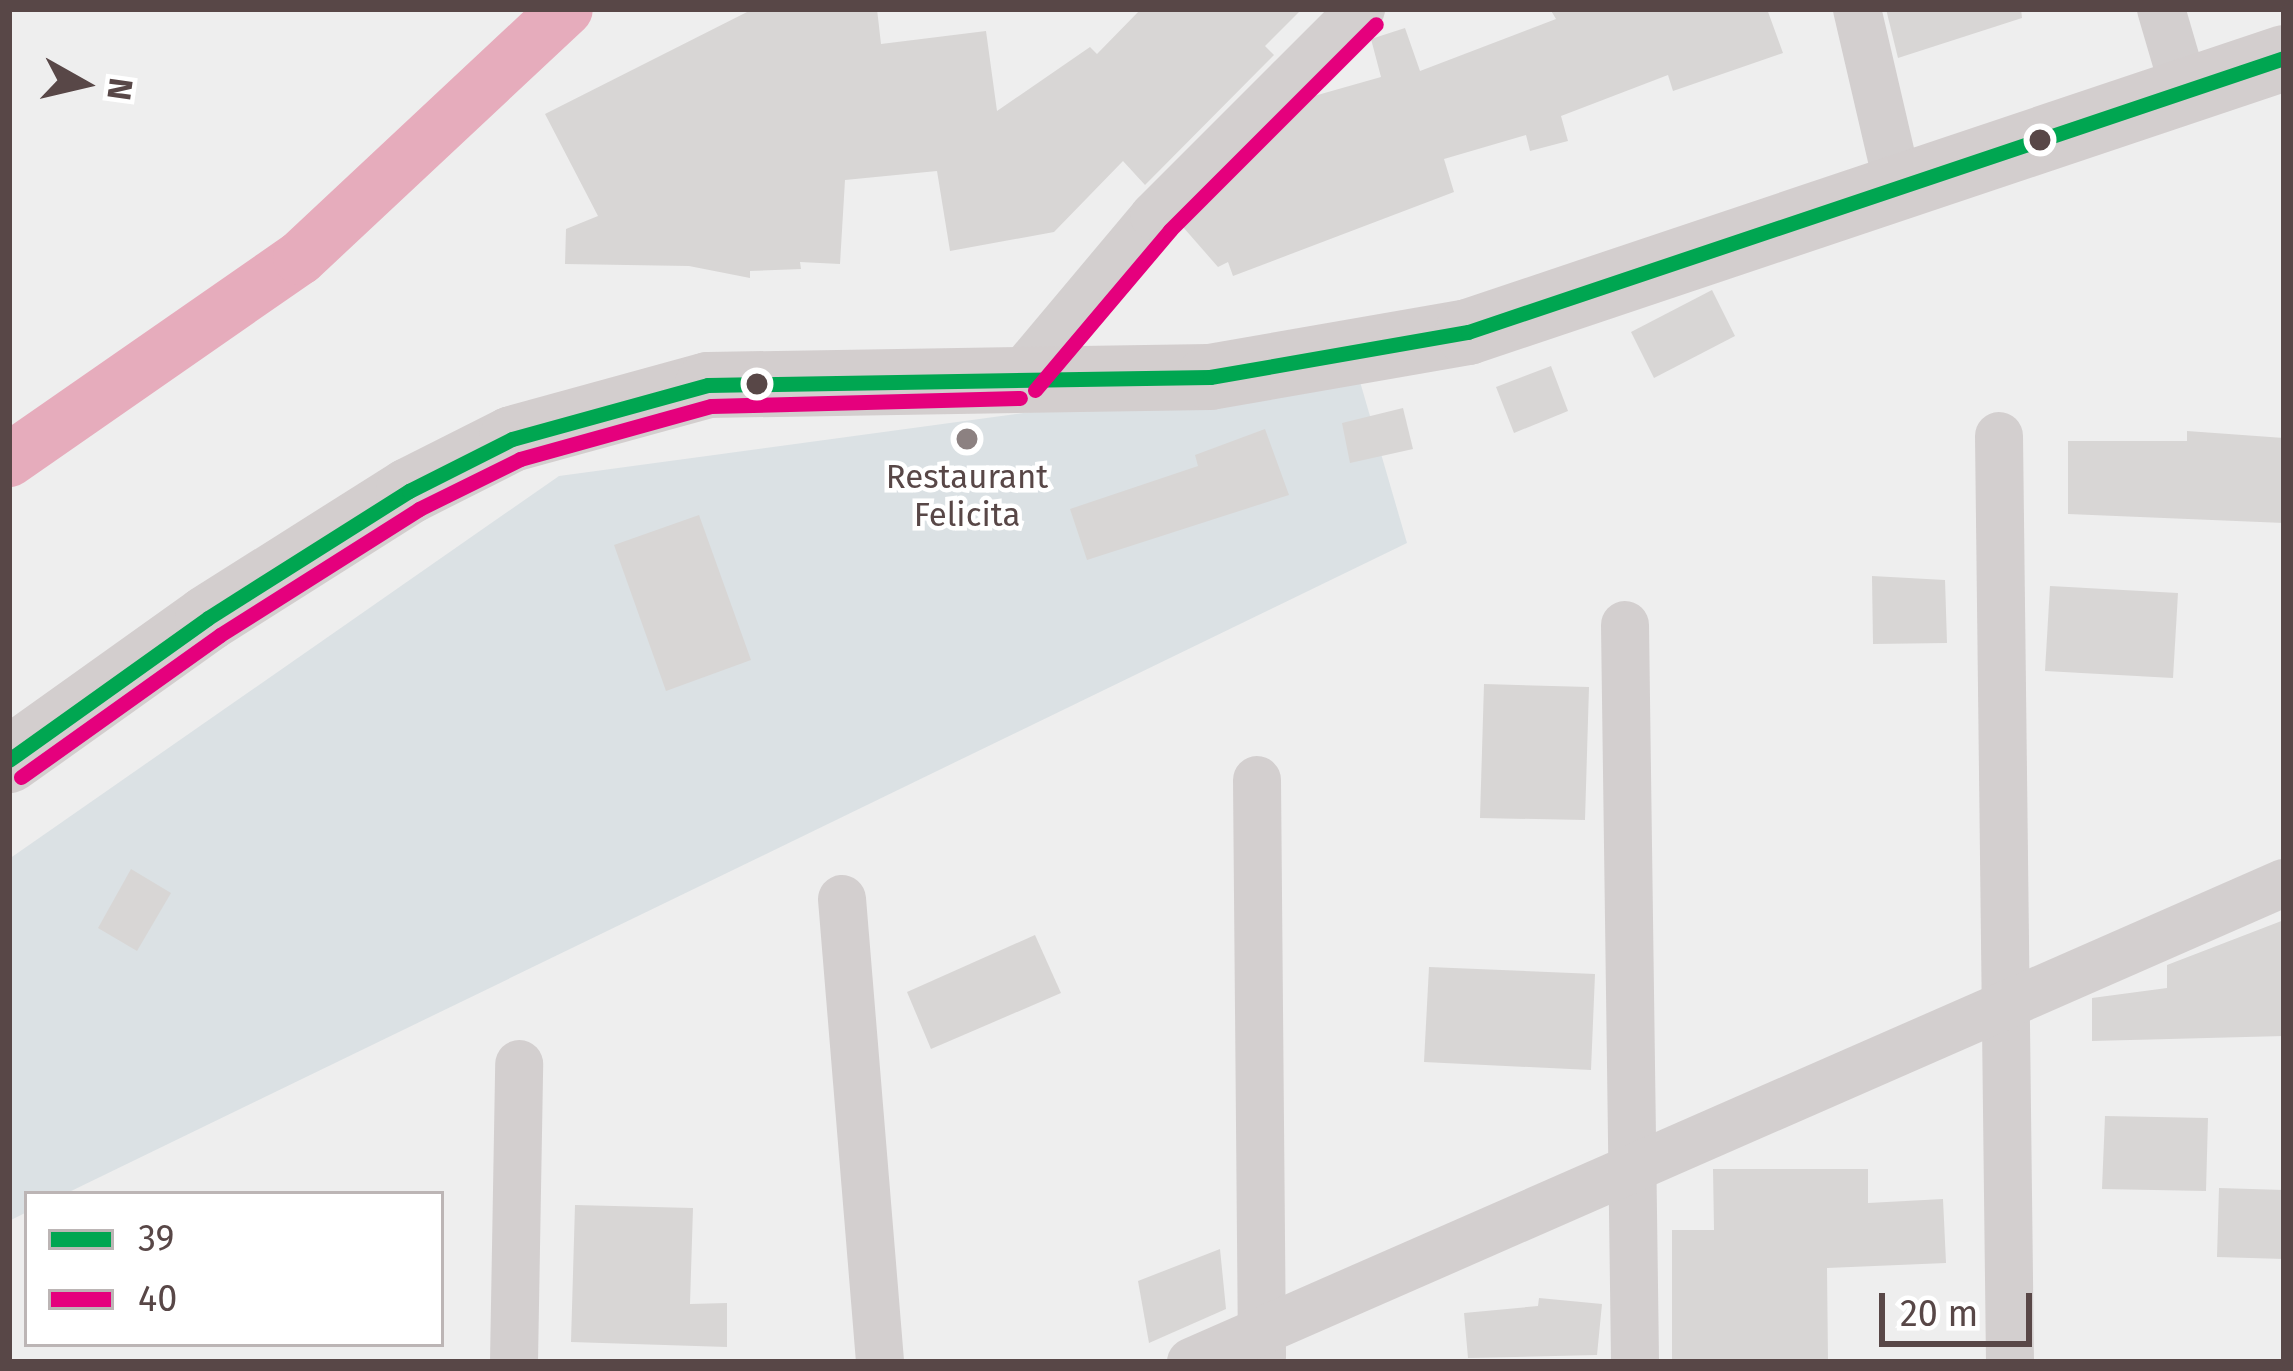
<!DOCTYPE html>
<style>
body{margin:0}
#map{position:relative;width:2293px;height:1371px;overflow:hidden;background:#eee;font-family:"Fira Sans",sans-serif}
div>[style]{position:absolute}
.commercial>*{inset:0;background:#dbe1e4}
.canal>*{height:54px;margin:-27px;padding:0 27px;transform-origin:27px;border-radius:27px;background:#e6acbc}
.building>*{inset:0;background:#d8d6d5}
.street>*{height:48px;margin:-24px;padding:0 24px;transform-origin:24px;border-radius:24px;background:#d3cfcf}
.secondary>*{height:66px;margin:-33px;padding:0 33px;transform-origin:33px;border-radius:33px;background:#d3cece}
.bus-1>*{height:15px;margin:-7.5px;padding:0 7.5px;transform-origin:7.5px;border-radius:7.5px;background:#00a651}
.bus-2>*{height:15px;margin:-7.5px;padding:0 7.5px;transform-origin:7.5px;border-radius:7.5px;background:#e5007d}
.dots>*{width:33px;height:33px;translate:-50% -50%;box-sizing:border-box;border:6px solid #fff;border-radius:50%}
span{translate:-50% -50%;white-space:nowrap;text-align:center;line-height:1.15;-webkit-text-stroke:9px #fff;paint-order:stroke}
.poi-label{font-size:33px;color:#584747}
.frame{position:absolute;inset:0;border:12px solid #584747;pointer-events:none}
.legend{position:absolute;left:24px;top:1191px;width:420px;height:156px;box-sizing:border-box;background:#fff;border:3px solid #bcb5b5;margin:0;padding:15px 21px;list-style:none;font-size:36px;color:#584747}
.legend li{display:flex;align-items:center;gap:24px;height:60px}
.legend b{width:60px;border:3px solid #bcb5b5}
.north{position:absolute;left:24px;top:24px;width:120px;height:120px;-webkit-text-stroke:9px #fff;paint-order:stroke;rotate:98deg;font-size:33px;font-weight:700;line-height:48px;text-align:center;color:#584747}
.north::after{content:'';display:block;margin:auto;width:42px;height:54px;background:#584747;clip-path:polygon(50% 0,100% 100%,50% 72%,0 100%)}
.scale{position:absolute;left:1879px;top:1293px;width:153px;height:54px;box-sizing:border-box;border:6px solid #584747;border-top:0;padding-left:15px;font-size:36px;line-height:42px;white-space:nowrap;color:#584747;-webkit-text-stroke:9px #fff;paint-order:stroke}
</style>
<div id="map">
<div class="commercial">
<div style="clip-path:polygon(1356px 368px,1407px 543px,65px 1194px,27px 1194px,27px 1212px,9px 1221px,9px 859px,559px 476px)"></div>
</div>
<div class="canal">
<div style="left:9px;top:460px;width:354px;rotate:-34.8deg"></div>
<div style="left:300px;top:258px;width:364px;rotate:-43.1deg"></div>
</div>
<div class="building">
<div style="clip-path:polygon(753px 9px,877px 9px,881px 44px,986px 31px,997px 111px,1090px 47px,1097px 54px,1141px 9px,1302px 9px,1265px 46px,1274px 55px,1145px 185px,1123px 161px,1054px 232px,950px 251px,937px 171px,845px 180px,840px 264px,800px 262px,801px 269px,750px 271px,750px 278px,689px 266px,565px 264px,566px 229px,598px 216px,545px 114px)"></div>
<div style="clip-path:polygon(1550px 9px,1767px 9px,1783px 53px,1673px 91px,1668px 75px,1561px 116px,1568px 141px,1530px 151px,1526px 135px,1444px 159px,1454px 192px,1233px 276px,1228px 262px,1218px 267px,1183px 227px,1314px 96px,1381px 77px,1371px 39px,1405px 28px,1420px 71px,1556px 19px)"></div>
<div style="clip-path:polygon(1886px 9px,2021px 9px,2022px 18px,1898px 58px)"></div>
<div style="clip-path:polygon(1712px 290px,1735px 336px,1654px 378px,1631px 332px)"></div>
<div style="clip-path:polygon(1551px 366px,1568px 411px,1514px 433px,1496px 387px)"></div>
<div style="clip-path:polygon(1403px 408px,1413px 449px,1350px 463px,1342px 423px)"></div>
<div style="clip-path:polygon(1265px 429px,1289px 495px,1087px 560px,1070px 509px,1198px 466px,1195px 455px)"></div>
<div style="clip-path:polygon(2187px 431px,2284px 438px,2284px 523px,2068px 514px,2068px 441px,2187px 441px)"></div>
<div style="clip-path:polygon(699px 515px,751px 660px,666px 691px,614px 545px)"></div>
<div style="clip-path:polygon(1872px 576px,1945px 580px,1947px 643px,1873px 644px)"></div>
<div style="clip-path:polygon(2050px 586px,2178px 593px,2173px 678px,2045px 671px)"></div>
<div style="clip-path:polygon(1484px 684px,1589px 687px,1585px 820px,1480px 818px)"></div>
<div style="clip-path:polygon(131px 869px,171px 893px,137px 951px,98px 928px)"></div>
<div style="clip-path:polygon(2284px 920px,2284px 1036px,2092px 1041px,2092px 998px,2167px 988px,2167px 965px)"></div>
<div style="clip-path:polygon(1035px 935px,1061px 993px,931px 1049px,907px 992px)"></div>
<div style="clip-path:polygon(1429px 967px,1595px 974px,1591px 1070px,1424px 1062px)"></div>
<div style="clip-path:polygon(2105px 1116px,2208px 1118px,2206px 1191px,2102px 1189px)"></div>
<div style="clip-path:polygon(1713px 1169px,1868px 1169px,1868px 1203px,1943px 1199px,1946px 1263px,1827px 1268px,1828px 1359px,1672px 1361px,1672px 1230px,1714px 1230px)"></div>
<div style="clip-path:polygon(2219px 1188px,2284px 1190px,2284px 1259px,2217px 1257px)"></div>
<div style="clip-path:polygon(575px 1205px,693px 1208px,690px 1304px,727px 1303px,727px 1347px,571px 1342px)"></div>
<div style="clip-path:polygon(1220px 1249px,1226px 1309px,1149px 1343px,1138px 1281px)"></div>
<div style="clip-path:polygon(1539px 1298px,1602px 1304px,1597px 1355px,1468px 1358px,1464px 1313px,1538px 1306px)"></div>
</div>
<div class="street">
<div style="left:1857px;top:9px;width:186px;rotate:76.9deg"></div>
<div style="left:2161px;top:9px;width:85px;rotate:73.7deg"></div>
<div style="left:1019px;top:377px;width:210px;rotate:-50deg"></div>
<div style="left:1154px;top:216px;width:293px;rotate:-45deg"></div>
<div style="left:1999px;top:436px;width:926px;rotate:89.32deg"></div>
<div style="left:1625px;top:625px;width:737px;rotate:89.22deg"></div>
<div style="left:1257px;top:780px;width:577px;rotate:89.5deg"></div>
<div style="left:842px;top:899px;width:465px;rotate:85.3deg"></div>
<div style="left:514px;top:1362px;width:298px;rotate:-89deg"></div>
<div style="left:1191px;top:1362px;width:1193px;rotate:-23.67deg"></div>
</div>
<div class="secondary">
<div style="left:9px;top:760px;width:244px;rotate:-35.5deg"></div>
<div style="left:208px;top:618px;width:238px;rotate:-32.3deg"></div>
<div style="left:409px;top:491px;width:115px;rotate:-26.8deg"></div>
<div style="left:512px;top:439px;width:203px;rotate:-15.4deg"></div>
<div style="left:708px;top:385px;width:502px;rotate:-0.91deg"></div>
<div style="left:1210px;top:377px;width:262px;rotate:-9.9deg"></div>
<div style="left:1468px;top:332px;width:861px;rotate:-18.56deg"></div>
</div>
<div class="bus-1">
<div style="left:9px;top:760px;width:244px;rotate:-35.5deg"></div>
<div style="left:208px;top:618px;width:238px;rotate:-32.3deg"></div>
<div style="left:409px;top:491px;width:115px;rotate:-26.8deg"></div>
<div style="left:512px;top:439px;width:203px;rotate:-15.4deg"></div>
<div style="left:708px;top:385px;width:502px;rotate:-0.91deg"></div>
<div style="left:1210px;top:377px;width:262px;rotate:-9.9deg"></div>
<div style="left:1468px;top:332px;width:861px;rotate:-18.56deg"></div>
</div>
<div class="bus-2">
<div style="left:1035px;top:390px;width:209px;rotate:-49.8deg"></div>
<div style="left:1170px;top:230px;width:291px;rotate:-45deg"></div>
<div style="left:21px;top:777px;width:244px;rotate:-35.5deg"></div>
<div style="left:220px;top:635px;width:236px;rotate:-32.3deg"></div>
<div style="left:419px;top:509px;width:113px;rotate:-26.3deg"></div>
<div style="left:520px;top:459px;width:198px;rotate:-15.5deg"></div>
<div style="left:711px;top:406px;width:309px;rotate:-1.5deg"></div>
</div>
<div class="dots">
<div style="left:2040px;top:140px;background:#584747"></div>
<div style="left:757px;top:384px;background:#584747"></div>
<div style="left:967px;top:439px;background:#8c8181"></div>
</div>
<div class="poi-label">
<span style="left:967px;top:497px">Restaurant<br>Felicita</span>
</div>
<div class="frame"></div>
<ul class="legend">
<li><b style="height:15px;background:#00a651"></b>39</li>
<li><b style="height:15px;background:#e5007d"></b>40</li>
</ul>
<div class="north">N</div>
<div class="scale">20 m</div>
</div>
